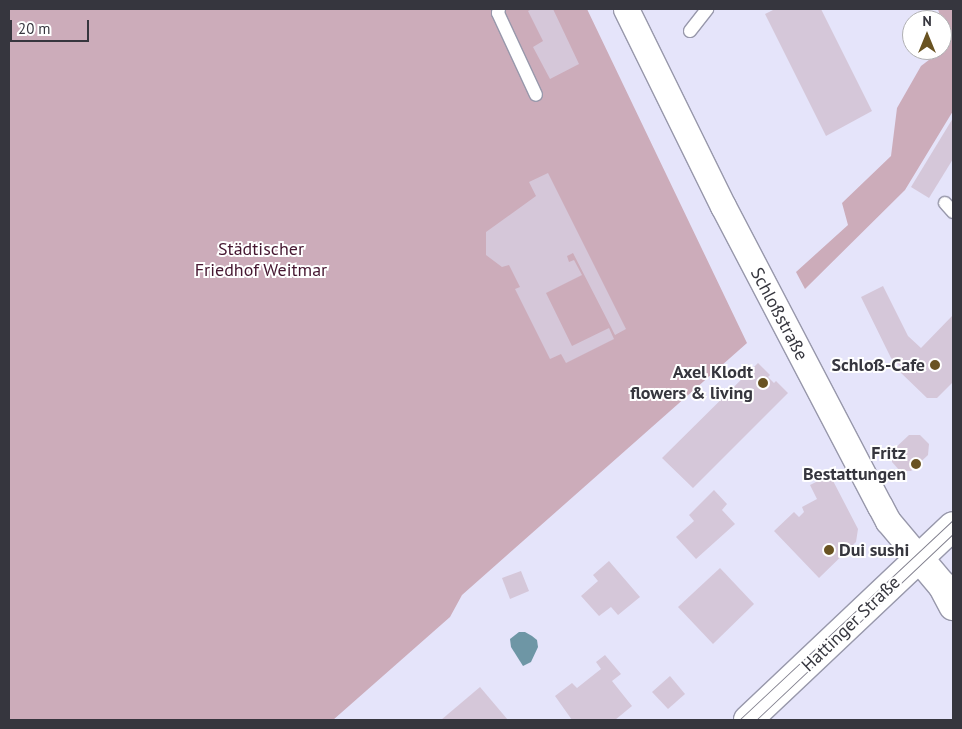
<!DOCTYPE html>
<meta charset="utf-8">
<style>
body{margin:0}
#map{position:relative;width:962px;height:729px;overflow:hidden;background:#e5e4fa;font-family:"PT Sans",sans-serif}
div>[style]{position:absolute}
.green>*{inset:0;background:#ccacba}
.water>*{inset:0;background:#6e96a5}
.building>*{inset:0;background:#d5c7d9}
.roads{filter:drop-shadow(1px 0 #9898ab) drop-shadow(-1px 0 #9898ab) drop-shadow(0 1px #9898ab) drop-shadow(0 -1px #9898ab)}
.service>*{height:12px;margin:-6px;padding:0 6px;transform-origin:6px;border-radius:6px;background:#fff}
.minor>*{height:25px;margin:-12.5px;padding:0 12.5px;transform-origin:12.5px;border-radius:12.5px;background:#fff}
.secondary>*{height:28px;margin:-14px;padding:0 14px;transform-origin:14px;border-radius:14px;background:#fff}
.tram>*{height:1px;margin:-0.5px;padding:0 0.5px;transform-origin:0.5px;border-radius:0.5px;background:#807f8d}
.dots>*{width:14px;height:14px;translate:-50% -50%;box-sizing:border-box;border:2px solid #fff;border-radius:50%}
span{translate:-50% -50%;white-space:nowrap;text-align:center;line-height:1.15;-webkit-text-stroke:4px #fff;paint-order:stroke}
.park-label{font-size:18px;color:#451630}
.street-label{font-size:18px;color:#36363e}
.poi-label{font-size:18px;color:#36363e;font-weight:700}
.right{translate:-100% -50%;text-align:right}
.left{translate:0 -50%;text-align:left}
.frame{position:absolute;inset:0;border:10px solid #36363e;pointer-events:none}
.north{position:absolute;left:902px;top:10px;width:50px;height:50px;box-sizing:border-box;background:#fff;border:1px solid #afafb2;border-radius:50%;rotate:0deg;font-size:14px;font-weight:700;line-height:20px;text-align:center;color:#36363e}
.north::after{content:'';display:block;margin:auto;width:18px;height:22px;background:#695322;clip-path:polygon(50% 0,100% 100%,50% 72%,0 100%)}
.scale{position:absolute;left:10px;top:20px;width:79px;height:22px;box-sizing:border-box;border:2px solid #36363e;border-top:0;padding-left:6px;font-size:15px;line-height:18px;white-space:nowrap;color:#36363e;-webkit-text-stroke:4px #fff;paint-order:stroke}
</style>
<div id="map">
<div class="green">
<div style="clip-path:polygon(9px 9px,587px 9px,747px 343px,462px 595px,450px 617px,333px 720px,9px 720px)"></div>
<div style="clip-path:polygon(938px 9px,953px 9px,953px 111px,905px 190px,805px 289px,796px 272px,848px 225px,842px 203px,891px 156px,897px 108px,921px 66px,942px 50px,947px 43px)"></div>
</div>
<div class="water">
<div style="clip-path:polygon(519px 632px,525px 632px,532px 636px,537px 640px,538px 647px,531px 662px,523px 666px,511px 647px,510px 639px)"></div>
</div>
<div class="building">
<div style="clip-path:polygon(532px 9px,553px 9px,579px 64px,550px 79px,533px 47px,543px 41px,528px 11px)"></div>
<div style="clip-path:polygon(775px 9px,821px 9px,872px 111px,826px 136px,765px 14px)"></div>
<div style="clip-path:polygon(953px 118px,953px 159px,929px 198px,911px 187px)"></div>
<div style="clip-path:polygon(548px 173px,626px 329px,615px 335px,573px 253px,567px 256px,569px 262px,574px 260px,582px 275px,546px 293px,572px 346px,609px 328px,614px 339px,566px 363px,561px 354px,550px 359px,515px 289px,520px 287px,509px 265px,502px 267px,486px 255px,486px 232px,536px 196px,529px 182px)"></div>
<div style="clip-path:polygon(883px 286px,908px 336px,921px 348px,953px 315px,953px 382px,937px 398px,927px 398px,899px 371px,902px 368px,891px 358px,861px 297px)"></div>
<div style="clip-path:polygon(758px 363px,770px 375px,768px 377px,774px 383px,776px 381px,788px 393px,693px 488px,662px 458px)"></div>
<div style="clip-path:polygon(909px 435px,920px 435px,929px 444px,928px 455px,911px 471px,900px 471px,892px 462px,892px 451px)"></div>
<div style="clip-path:polygon(830px 475px,858px 529px,856px 542px,819px 578px,774px 531px,794px 512px,799px 517px,804px 512px,802px 507px,817px 499px,810px 485px)"></div>
<div style="clip-path:polygon(714px 490px,727px 504px,722px 510px,735px 524px,696px 559px,676px 537px,694px 521px,689px 515px)"></div>
<div style="clip-path:polygon(609px 561px,640px 597px,618px 615px,611px 607px,599px 616px,581px 596px,598px 581px,593px 575px)"></div>
<div style="clip-path:polygon(720px 568px,754px 604px,713px 644px,678px 607px)"></div>
<div style="clip-path:polygon(521px 571px,529px 591px,510px 599px,502px 578px)"></div>
<div style="clip-path:polygon(605px 655px,621px 674px,612px 681px,632px 706px,615px 720px,572px 720px,555px 696px,572px 683px,577px 688px,601px 669px,596px 662px)"></div>
<div style="clip-path:polygon(670px 676px,685px 694px,668px 709px,652px 692px)"></div>
<div style="clip-path:polygon(480px 687px,508px 720px,441px 720px)"></div>
</div>
<div class="roads">
<div class="service">
<div style="left:499px;top:9px;width:4px;rotate:104deg"></div>
<div style="left:498px;top:13px;width:90px;rotate:65.1deg"></div>
<div style="left:690px;top:31px;width:28px;rotate:-52deg"></div>
<div style="left:945px;top:203px;width:12px;rotate:48deg"></div>
</div>
<div class="minor">
<div style="left:626px;top:9px;width:220px;rotate:63.8deg"></div>
<div style="left:723px;top:206px;width:339px;rotate:62.4deg"></div>
<div style="left:880px;top:506px;width:17px;rotate:62deg"></div>
<div style="left:888px;top:521px;width:48px;rotate:50deg"></div>
</div>
<div class="secondary">
<div style="left:919px;top:558px;width:35px;rotate:50deg"></div>
<div style="left:942px;top:585px;width:24px;rotate:62deg"></div>
<div style="left:748px;top:720px;width:282px;rotate:-43.4deg"></div>
</div>
</div>
<div class="tram">
<div style="left:739px;top:720px;width:293px;rotate:-43.1deg"></div>
<div style="left:756px;top:720px;width:271px;rotate:-43.4deg"></div>
</div>
<div class="dots">
<div style="left:935px;top:365px;background:#695322"></div>
<div style="left:763px;top:383px;background:#695322"></div>
<div style="left:916px;top:464px;background:#695322"></div>
<div style="left:829px;top:550px;background:#695322"></div>
</div>
<div class="park-label">
<span style="left:261px;top:260px">Städtischer<br>Friedhof Weitmar</span>
</div>
<div class="street-label">
<span style="left:779px;top:314px;rotate:62deg">Schloßstraße</span>
<span style="left:851px;top:624px;rotate:-44deg">Hattinger Straße</span>
</div>
<div class="poi-label">
<span class="right" style="left:925px;top:365px">Schloß-Cafe</span>
<span class="right" style="left:753px;top:383px">Axel Klodt<br>flowers &amp; living</span>
<span class="right" style="left:906px;top:464px">Fritz<br>Bestattungen</span>
<span class="left" style="left:839px;top:550px">Dui sushi</span>
</div>
<div class="frame"></div>
<div class="north">N</div>
<div class="scale">20 m</div>
</div>
